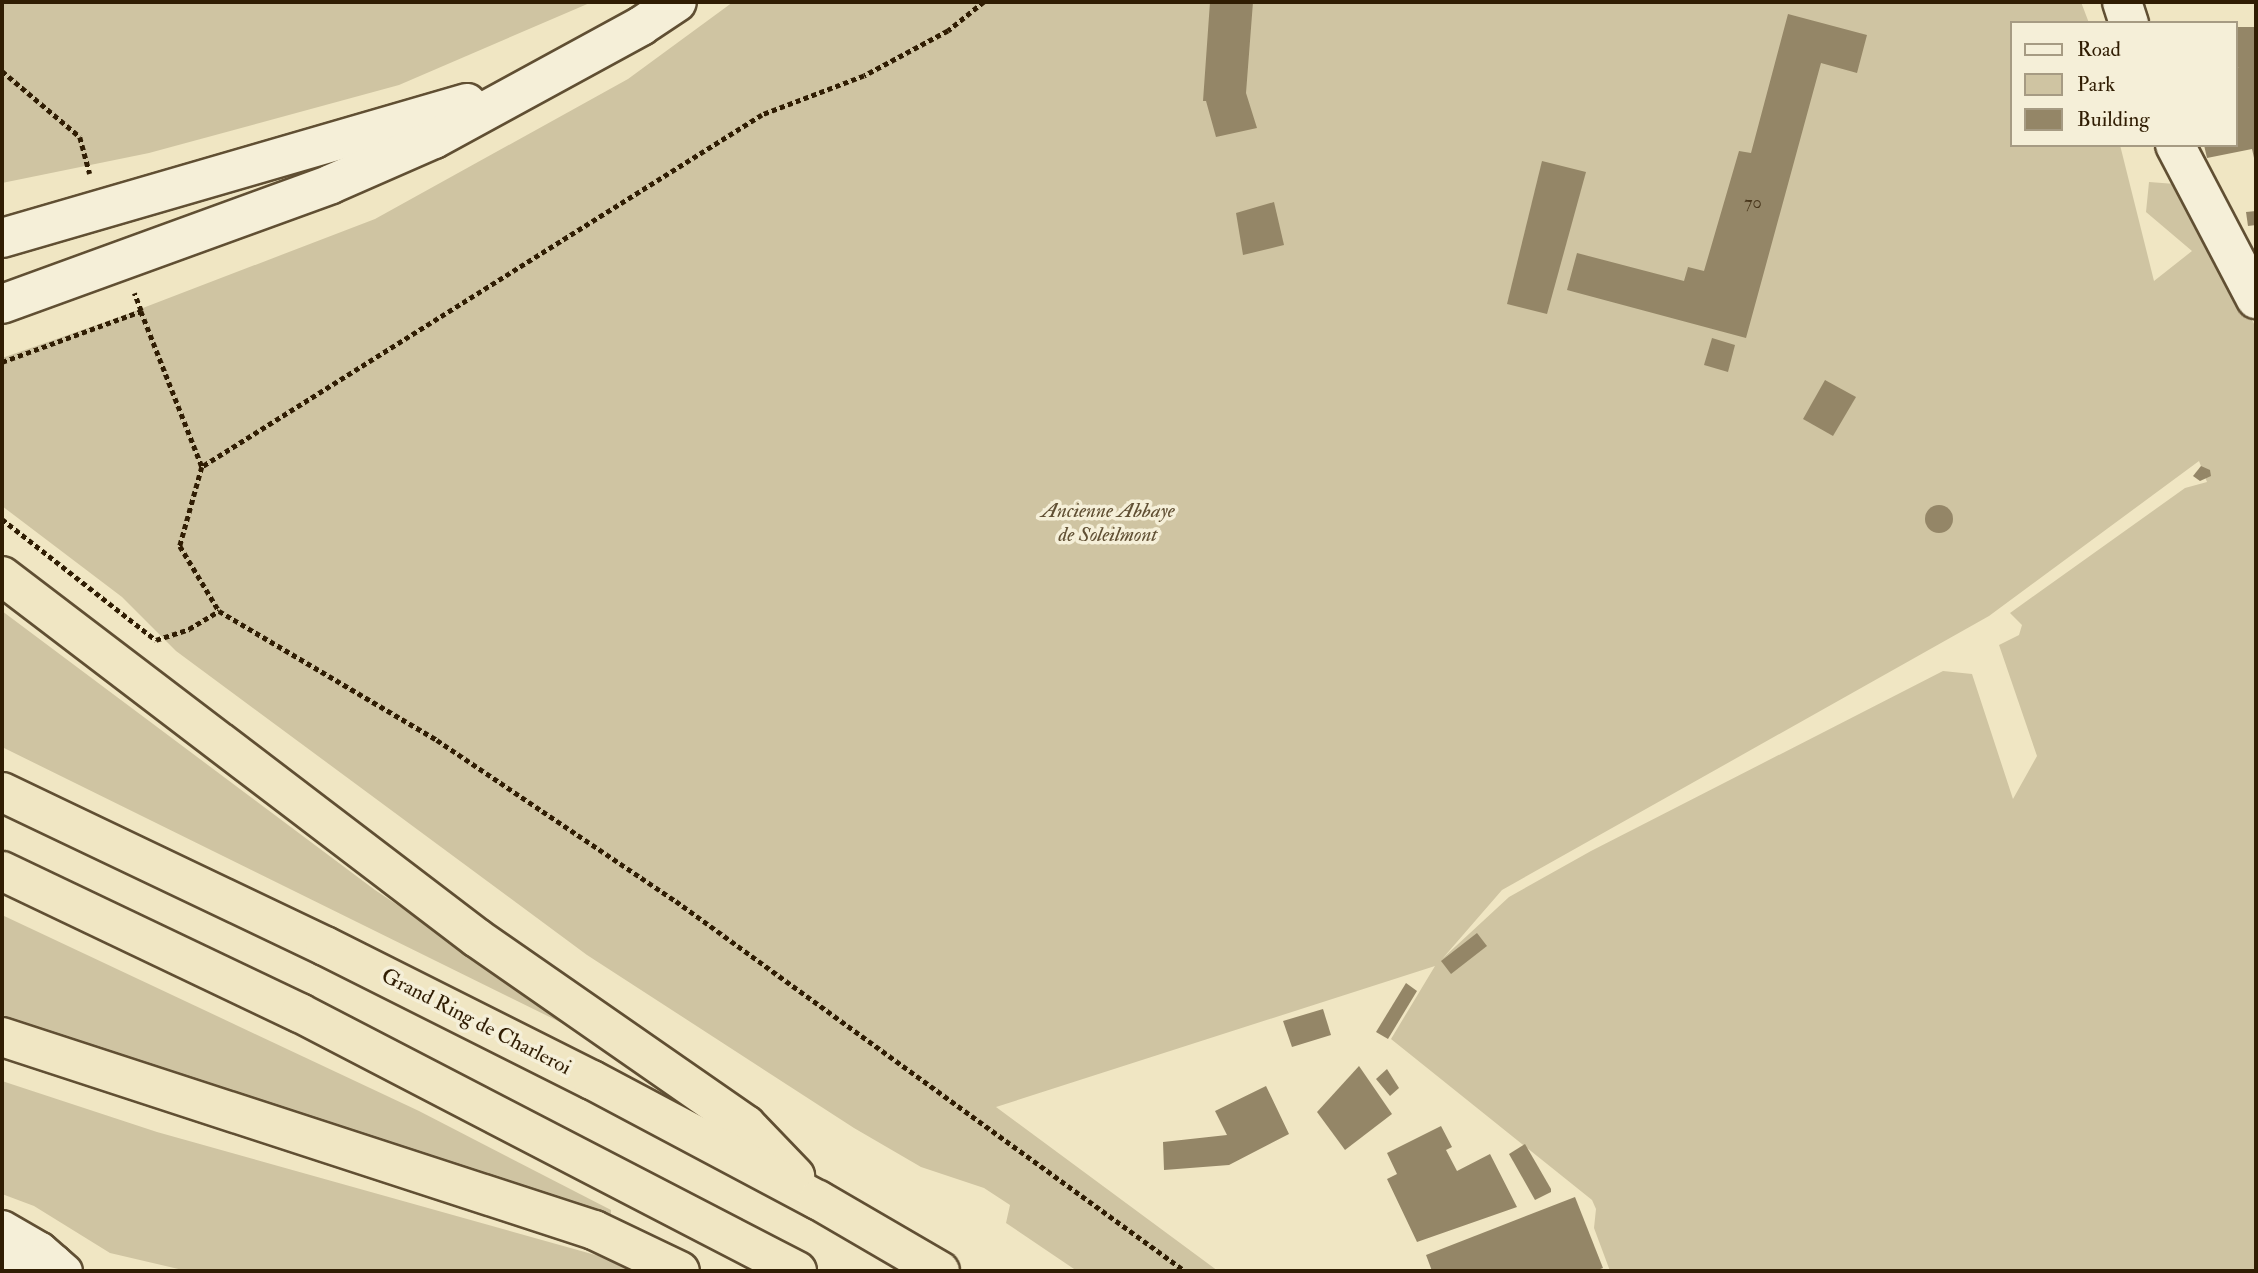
<!DOCTYPE html>
<style>
body{margin:0}
#map{position:relative;width:2258px;height:1273px;overflow:hidden;background:#f0e6c3;font-family:"IM FELL Double Pica",serif}
div>[style]{position:absolute}
.green>*{inset:0;background:#cfc4a2}
.building>*{inset:0;background:#948667}
.round{border-radius:50%}
.path>*{height:4.5px;margin-top:-2.25px;transform-origin:0;background:repeating-linear-gradient(90deg,#301d03 0 5px,transparent 0 8.5px)}
.roads{filter:drop-shadow(2px 0 #604f33) drop-shadow(-2px 0 #604f33) drop-shadow(0 2px #604f33) drop-shadow(0 -2px #604f33)}
.street>*{height:33px;margin:-16.5px;padding:0 16.5px;transform-origin:16.5px;border-radius:16.5px;background:#f5efd8}
.secondary>*{height:38px;margin:-19px;padding:0 19px;transform-origin:19px;border-radius:19px;background:#f5efd8}
.highway>*{height:38px;margin:-19px;padding:0 19px;transform-origin:19px;border-radius:19px;background:#f0e6c3}
span{translate:-50% -50%;white-space:nowrap;text-align:center;line-height:1.15;-webkit-text-stroke:7px #f5efd8;paint-order:stroke}
.number-label{font-size:18px;color:#49371c}
.number-label span{-webkit-text-stroke-width:0}
.park-label{font-size:21px;color:#604f33;font-style:italic}
.street-label{font-size:21px;color:#301d03}
.frame{position:absolute;inset:0;border:4px solid #301d03;pointer-events:none}
.legend{position:absolute;left:2010px;top:21px;width:228px;height:126px;box-sizing:border-box;background:#f5efd8;border:2px solid #a69b83;margin:0;padding:9px 12px;list-style:none;font-size:21px;color:#301d03}
.legend li{display:flex;align-items:center;gap:14px;height:35px}
.legend b{width:35px;border:2px solid #a69b83}
</style>
<div id="map">
<div class="green">
<div style="clip-path:polygon(2px 2px,592px 2px,399px 85px,149px 153px,2px 183px)"></div>
<div style="clip-path:polygon(evenodd,733px 2px,2081px 2px,2089px 23px,2011px 23px,2011px 145px,2120px 145px,2154px 281px,2192px 251px,2146px 212px,2149px 182px,2175px 184px,2203px 219px,2256px 328px,2256px 1271px,1610px 1271px,1594px 1228px,1596px 1209px,1592px 1200px,1391px 1039px,1435px 966px,996px 1107px,1218px 1271px,1077px 1271px,1006px 1223px,1010px 1205px,984px 1188px,921px 1167px,854px 1128px,587px 955px,176px 651px,122px 597px,2px 506px,2px 358px,122px 316px,375px 219px,628px 79px,733px 2px,2199px 461px,2207px 482px,2185px 488px,2010px 613px,2022px 625px,2019px 635px,1999px 645px,2037px 756px,2013px 799px,1972px 674px,1943px 671px,1591px 851px,1509px 897px,1443px 958px,1502px 890px,1989px 616px,2199px 461px)"></div>
<div style="clip-path:polygon(2px 611px,375px 890px,578px 1025px,574px 1029px,2px 747px)"></div>
<div style="clip-path:polygon(2px 915px,419px 1111px,611px 1210px,611px 1215px,2px 1015px)"></div>
<div style="clip-path:polygon(2px 1081px,157px 1132px,599px 1256px,631px 1271px,187px 1271px,110px 1253px,34px 1206px,2px 1194px)"></div>
</div>
<div class="building">
<div style="clip-path:polygon(1210px 2px,1253px 2px,1246px 93px,1257px 128px,1216px 137px,1206px 101px,1203px 101px)"></div>
<div style="clip-path:polygon(1788px 14px,1867px 35px,1857px 73px,1821px 63px,1746px 338px,1567px 290px,1577px 253px,1684px 281px,1688px 267px,1704px 271px,1739px 151px,1751px 153px)"></div>
<div style="clip-path:polygon(2235px 27px,2256px 27px,2256px 167px,2252px 149px,2207px 158px,2204px 145px,2235px 145px,2235px 68px,2239px 68px,2235px 67px)"></div>
<div style="clip-path:polygon(1542px 161px,1586px 172px,1547px 314px,1507px 304px)"></div>
<div style="clip-path:polygon(1274px 202px,1284px 245px,1243px 255px,1236px 213px)"></div>
<div style="clip-path:polygon(2256px 211px,2256px 225px,2248px 226px,2246px 212px)"></div>
<div style="clip-path:polygon(1712px 338px,1735px 345px,1728px 372px,1704px 365px)"></div>
<div style="clip-path:polygon(1825px 380px,1856px 397px,1833px 436px,1803px 419px)"></div>
<div style="clip-path:polygon(2201px 466px,2210px 470px,2211px 476px,2200px 481px,2193px 476px)"></div>
<div class="round" style="left:1925px;top:505px;width:28px;height:28px"></div>
<div style="clip-path:polygon(1477px 933px,1487px 946px,1451px 974px,1441px 961px)"></div>
<div style="clip-path:polygon(1406px 983px,1417px 991px,1388px 1039px,1376px 1032px)"></div>
<div style="clip-path:polygon(1323px 1009px,1331px 1035px,1292px 1047px,1283px 1021px)"></div>
<div style="clip-path:polygon(1359px 1066px,1392px 1114px,1345px 1150px,1317px 1112px)"></div>
<div style="clip-path:polygon(1387px 1069px,1399px 1088px,1390px 1096px,1376px 1079px)"></div>
<div style="clip-path:polygon(1266px 1086px,1289px 1134px,1229px 1165px,1164px 1170px,1163px 1142px,1227px 1135px,1215px 1111px)"></div>
<div style="clip-path:polygon(1441px 1126px,1452px 1147px,1446px 1150px,1457px 1171px,1490px 1154px,1517px 1207px,1417px 1242px,1387px 1179px,1397px 1174px,1387px 1153px)"></div>
<div style="clip-path:polygon(1525px 1144px,1551px 1189px,1551px 1192px,1535px 1200px,1509px 1154px)"></div>
<div style="clip-path:polygon(1575px 1197px,1603px 1268px,1595px 1271px,1432px 1271px,1426px 1255px)"></div>
</div>
<div class="path">
<div style="left:984px;top:2px;width:46px;rotate:141.1deg"></div>
<div style="left:948px;top:31px;width:95px;rotate:151.8deg"></div>
<div style="left:864px;top:76px;width:109px;rotate:159.1deg"></div>
<div style="left:762px;top:115px;width:661px;rotate:147.85deg"></div>
<div style="left:202px;top:467px;width:82px;rotate:105.6deg"></div>
<div style="left:180px;top:546px;width:76px;rotate:59deg"></div>
<div style="left:219px;top:611px;width:253px;rotate:30.6deg"></div>
<div style="left:437px;top:740px;width:288px;rotate:34deg"></div>
<div style="left:676px;top:901px;width:629px;rotate:36.01deg"></div>
<div style="left:2px;top:71px;width:102px;rotate:40.2deg"></div>
<div style="left:80px;top:137px;width:38px;rotate:75deg"></div>
<div style="left:141px;top:311px;width:168px;rotate:68.6deg"></div>
<div style="left:2px;top:362px;width:148px;rotate:-20.1deg"></div>
<div style="left:141px;top:311px;width:19px;rotate:-111deg"></div>
<div style="left:2px;top:519px;width:196px;rotate:38.2deg"></div>
<div style="left:156px;top:640px;width:35px;rotate:-18deg"></div>
<div style="left:189px;top:629px;width:35px;rotate:-31deg"></div>
</div>
<div class="roads">
<div class="street">
<div style="left:2px;top:1227px;width:44px;rotate:30.1deg"></div>
<div style="left:40px;top:1249px;width:33px;rotate:41deg"></div>
<div style="left:2px;top:1263px;width:52px;rotate:-2.2deg"></div>
</div>
<div class="secondary">
<div style="left:2122px;top:2px;width:22px;rotate:72deg"></div>
<div style="left:2175px;top:145px;width:174px;rotate:62.3deg"></div>
<div style="left:2px;top:238px;width:484px;rotate:-16.2deg"></div>
<div style="left:2px;top:304px;width:350px;rotate:-20deg"></div>
<div style="left:331px;top:184px;width:112px;rotate:-23.6deg"></div>
<div style="left:434px;top:139px;width:236px;rotate:-28.6deg"></div>
<div style="left:641px;top:26px;width:43px;rotate:-33.7deg"></div>
</div>
<div class="highway">
<div style="left:2px;top:576px;width:597px;rotate:37.31deg"></div>
<div style="left:477px;top:938px;width:328px;rotate:34.8deg"></div>
<div style="left:746px;top:1125px;width:71px;rotate:46.1deg"></div>
<div style="left:2px;top:792px;width:358px;rotate:25.5deg"></div>
<div style="left:325px;top:946px;width:299px;rotate:26.7deg"></div>
<div style="left:592px;top:1080px;width:256px;rotate:28deg"></div>
<div style="left:818px;top:1200px;width:141px;rotate:30.2deg"></div>
<div style="left:2px;top:871px;width:330px;rotate:25.5deg"></div>
<div style="left:300px;top:1013px;width:560px;rotate:27.43deg"></div>
<div style="left:2px;top:1037px;width:623px;rotate:18.06deg"></div>
<div style="left:594px;top:1230px;width:95px;rotate:25.5deg"></div>
</div>
</div>
<div class="number-label">
<span style="left:1753px;top:203px">70</span>
</div>
<div class="park-label">
<span style="left:1108px;top:523px">Ancienne Abbaye<br>de Soleilmont</span>
</div>
<div class="street-label">
<span style="left:476px;top:1022px;rotate:27deg">Grand Ring de Charleroi</span>
</div>
<div class="frame"></div>
<ul class="legend">
<li><b style="height:9px;background:#f5efd8"></b>Road</li>
<li><b style="height:19px;background:#cfc4a2"></b>Park</li>
<li><b style="height:19px;background:#948667"></b>Building</li>
</ul>
</div>
